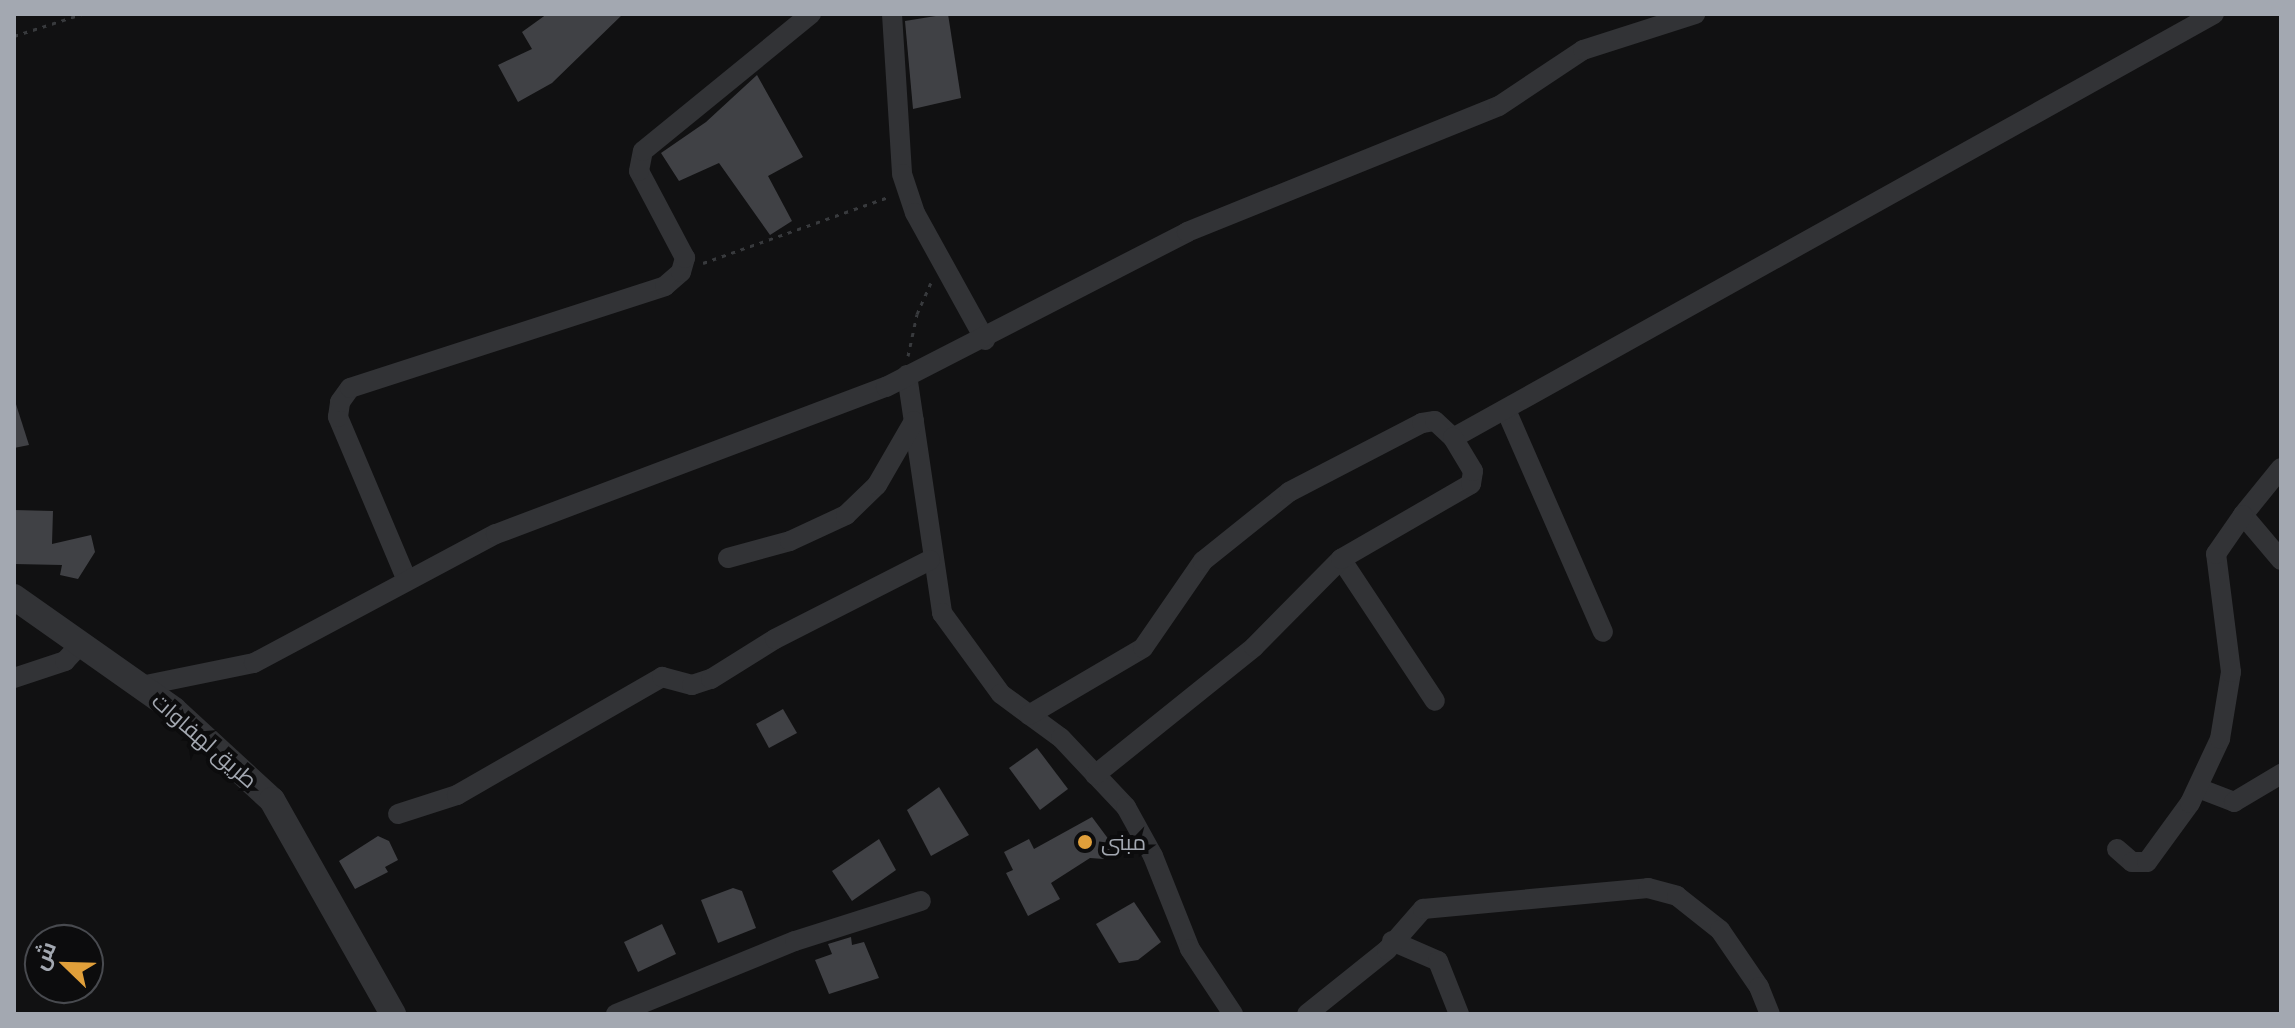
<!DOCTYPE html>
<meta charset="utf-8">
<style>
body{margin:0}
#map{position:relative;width:2295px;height:1028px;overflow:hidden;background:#111112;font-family:Commissioner,Cairo,sans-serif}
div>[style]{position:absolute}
.building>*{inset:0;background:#404145}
.path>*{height:3px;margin-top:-1.5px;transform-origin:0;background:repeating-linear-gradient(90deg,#383a3d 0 4px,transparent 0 10px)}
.minor>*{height:20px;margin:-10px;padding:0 10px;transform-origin:10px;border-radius:10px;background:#323336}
.tertiary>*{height:26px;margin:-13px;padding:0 13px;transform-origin:13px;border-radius:13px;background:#323336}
.dots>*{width:22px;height:22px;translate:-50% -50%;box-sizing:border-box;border:4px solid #0c0c0d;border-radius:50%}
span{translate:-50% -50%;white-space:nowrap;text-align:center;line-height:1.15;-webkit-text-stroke:8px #0c0c0d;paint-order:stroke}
.street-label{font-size:22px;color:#a3a8b1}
.poi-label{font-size:22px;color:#a3a8b1}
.left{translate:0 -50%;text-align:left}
.frame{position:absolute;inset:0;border:16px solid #a3a8b1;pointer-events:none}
.north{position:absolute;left:24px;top:924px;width:80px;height:80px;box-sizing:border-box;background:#0c0c0d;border:2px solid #484a4f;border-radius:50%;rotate:293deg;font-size:22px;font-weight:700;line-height:32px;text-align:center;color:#a3a8b1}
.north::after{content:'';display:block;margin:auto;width:28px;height:36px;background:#e09f3a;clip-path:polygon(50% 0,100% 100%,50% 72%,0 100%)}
</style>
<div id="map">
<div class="building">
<div style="clip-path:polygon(547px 14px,623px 14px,552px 83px,518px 102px,498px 65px,532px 49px,522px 32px)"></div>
<div style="clip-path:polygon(948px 14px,961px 98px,913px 109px,905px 21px)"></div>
<div style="clip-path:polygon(757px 75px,803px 157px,768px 176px,792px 221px,770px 235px,719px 163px,679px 181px,661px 153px,706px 122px)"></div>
<div style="clip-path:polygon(14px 398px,29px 445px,14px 448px)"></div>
<div style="clip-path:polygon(14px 510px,53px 511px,52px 544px,91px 535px,95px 552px,78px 579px,60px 575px,62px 565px,14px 564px)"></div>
<div style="clip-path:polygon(783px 709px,797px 733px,769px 748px,756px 724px)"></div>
<div style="clip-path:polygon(1037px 748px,1068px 789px,1040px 810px,1009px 768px)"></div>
<div style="clip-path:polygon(939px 787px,969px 835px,931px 856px,907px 810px)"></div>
<div style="clip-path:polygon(1092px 817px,1115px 848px,1104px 853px,1104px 859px,1090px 858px,1051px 883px,1060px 899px,1028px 916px,1006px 873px,1013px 870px,1004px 852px,1029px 839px,1034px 849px)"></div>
<div style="clip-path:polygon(378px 836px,389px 841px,398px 860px,385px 867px,388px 872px,355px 889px,339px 861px)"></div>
<div style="clip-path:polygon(879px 839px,896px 870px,852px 901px,832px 871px)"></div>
<div style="clip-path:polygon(733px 888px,742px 891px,756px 928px,718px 943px,701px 900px)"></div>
<div style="clip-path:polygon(1134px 902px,1161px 942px,1138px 960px,1119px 963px,1096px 924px)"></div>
<div style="clip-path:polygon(662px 924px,676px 954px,638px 972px,624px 942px)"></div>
<div style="clip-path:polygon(851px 937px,852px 945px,864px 942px,879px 978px,829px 994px,815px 960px,832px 954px,828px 944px)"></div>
</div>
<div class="path">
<div style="left:14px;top:36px;width:71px;rotate:-17.9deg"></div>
<div style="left:703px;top:263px;width:196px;rotate:-19.6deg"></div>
<div style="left:908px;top:356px;width:43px;rotate:-77.9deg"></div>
<div style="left:917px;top:314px;width:34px;rotate:-66deg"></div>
</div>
<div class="minor">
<div style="left:892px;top:14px;width:160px;rotate:86.4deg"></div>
<div style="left:902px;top:174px;width:41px;rotate:71.6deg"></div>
<div style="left:915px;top:213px;width:145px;rotate:61.1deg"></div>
<div style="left:907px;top:375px;width:241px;rotate:81.6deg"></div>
<div style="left:942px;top:613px;width:100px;rotate:53.9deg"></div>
<div style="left:1001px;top:694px;width:74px;rotate:36.3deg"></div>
<div style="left:1061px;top:738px;width:95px;rotate:46.7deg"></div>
<div style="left:1126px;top:807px;width:56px;rotate:61.1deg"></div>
<div style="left:1153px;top:856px;width:100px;rotate:68.3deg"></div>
<div style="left:1190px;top:949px;width:78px;rotate:56.5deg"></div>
<div style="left:1506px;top:410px;width:242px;rotate:66.4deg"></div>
<div style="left:2281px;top:468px;width:60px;rotate:129deg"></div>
<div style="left:2243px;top:515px;width:59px;rotate:49.8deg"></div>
<div style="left:728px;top:558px;width:64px;rotate:-15.3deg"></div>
<div style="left:790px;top:541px;width:62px;rotate:-24.9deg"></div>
<div style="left:846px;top:515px;width:43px;rotate:-44.1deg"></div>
<div style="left:877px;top:485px;width:74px;rotate:-60deg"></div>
<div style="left:1341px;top:559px;width:170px;rotate:56.5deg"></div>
<div style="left:406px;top:578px;width:175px;rotate:-112.9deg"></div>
<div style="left:338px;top:417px;width:15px;rotate:-82deg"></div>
<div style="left:340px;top:402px;width:17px;rotate:-54deg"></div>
<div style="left:350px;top:388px;width:331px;rotate:-17.9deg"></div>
<div style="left:665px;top:286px;width:21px;rotate:-41deg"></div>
<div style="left:681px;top:272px;width:15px;rotate:-74deg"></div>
<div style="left:685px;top:258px;width:98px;rotate:-117.9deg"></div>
<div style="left:639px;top:171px;width:20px;rotate:-79deg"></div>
<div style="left:643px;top:151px;width:217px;rotate:-39.2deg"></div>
<div style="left:14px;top:678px;width:54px;rotate:-18.4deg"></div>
<div style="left:65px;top:661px;width:23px;rotate:-47deg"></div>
<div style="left:141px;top:686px;width:115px;rotate:-11.5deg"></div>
<div style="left:254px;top:663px;width:274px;rotate:-28.1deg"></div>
<div style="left:496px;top:534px;width:417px;rotate:-20.7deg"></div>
<div style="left:886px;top:387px;width:339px;rotate:-27.2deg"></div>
<div style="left:1187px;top:232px;width:336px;rotate:-22deg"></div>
<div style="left:1499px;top:106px;width:101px;rotate:-33.7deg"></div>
<div style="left:1583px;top:50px;width:118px;rotate:-17.8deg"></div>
<div style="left:1029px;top:715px;width:132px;rotate:-30.4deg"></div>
<div style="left:1143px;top:648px;width:106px;rotate:-55.4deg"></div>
<div style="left:1203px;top:561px;width:110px;rotate:-38.7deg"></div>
<div style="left:1289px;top:492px;width:150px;rotate:-27.4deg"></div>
<div style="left:1422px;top:423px;width:13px;rotate:-9deg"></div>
<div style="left:1435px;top:421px;width:25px;rotate:43deg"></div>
<div style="left:1453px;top:438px;width:871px;rotate:-29.12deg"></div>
<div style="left:1095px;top:775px;width:204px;rotate:-38.8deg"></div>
<div style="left:1254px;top:647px;width:124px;rotate:-45.3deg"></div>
<div style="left:1341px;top:559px;width:150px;rotate:-30deg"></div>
<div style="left:1471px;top:484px;width:13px;rotate:-81deg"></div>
<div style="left:1473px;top:471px;width:39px;rotate:-121deg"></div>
<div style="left:2198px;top:788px;width:39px;rotate:21deg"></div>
<div style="left:2234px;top:802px;width:55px;rotate:-30.8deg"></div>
<div style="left:398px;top:814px;width:62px;rotate:-17.9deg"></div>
<div style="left:457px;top:795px;width:237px;rotate:-29.9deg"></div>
<div style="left:662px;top:677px;width:31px;rotate:15deg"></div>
<div style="left:692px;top:685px;width:20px;rotate:-18deg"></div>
<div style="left:711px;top:679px;width:75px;rotate:-32deg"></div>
<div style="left:775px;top:639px;width:174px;rotate:-27deg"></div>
<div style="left:2117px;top:849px;width:20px;rotate:41deg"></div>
<div style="left:2132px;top:862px;width:15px"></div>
<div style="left:2147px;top:862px;width:73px;rotate:-53.9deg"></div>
<div style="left:2190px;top:803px;width:71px;rotate:-64.9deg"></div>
<div style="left:2220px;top:739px;width:68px;rotate:-80.7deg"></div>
<div style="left:2231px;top:672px;width:119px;rotate:-97.2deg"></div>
<div style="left:2216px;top:554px;width:47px;rotate:-55.3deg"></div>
<div style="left:1392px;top:941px;width:50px;rotate:23.5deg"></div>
<div style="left:1438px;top:961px;width:57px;rotate:68.4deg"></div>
<div style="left:616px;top:1014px;width:193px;rotate:-22.2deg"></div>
<div style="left:795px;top:941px;width:132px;rotate:-17.6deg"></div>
<div style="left:1307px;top:1014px;width:102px;rotate:-38.7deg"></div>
<div style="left:1387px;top:950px;width:55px;rotate:-48.7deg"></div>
<div style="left:1423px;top:909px;width:226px;rotate:-5.3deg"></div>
<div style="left:1648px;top:888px;width:30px;rotate:15deg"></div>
<div style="left:1677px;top:896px;width:55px;rotate:38.3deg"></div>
<div style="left:1720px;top:930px;width:69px;rotate:55.6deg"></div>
<div style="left:1759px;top:987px;width:29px;rotate:68deg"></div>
</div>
<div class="tertiary">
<div style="left:14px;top:597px;width:196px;rotate:35.2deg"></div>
<div style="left:174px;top:710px;width:133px;rotate:42.6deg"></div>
<div style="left:272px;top:800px;width:246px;rotate:60.5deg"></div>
</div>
<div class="dots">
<div style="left:1085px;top:842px;background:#e09f3a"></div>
</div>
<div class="street-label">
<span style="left:205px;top:740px;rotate:41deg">طريق لهفاوات</span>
</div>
<div class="poi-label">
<span class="left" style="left:1101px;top:842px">مبنى</span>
</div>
<div class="frame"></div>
<div class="north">ش</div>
</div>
